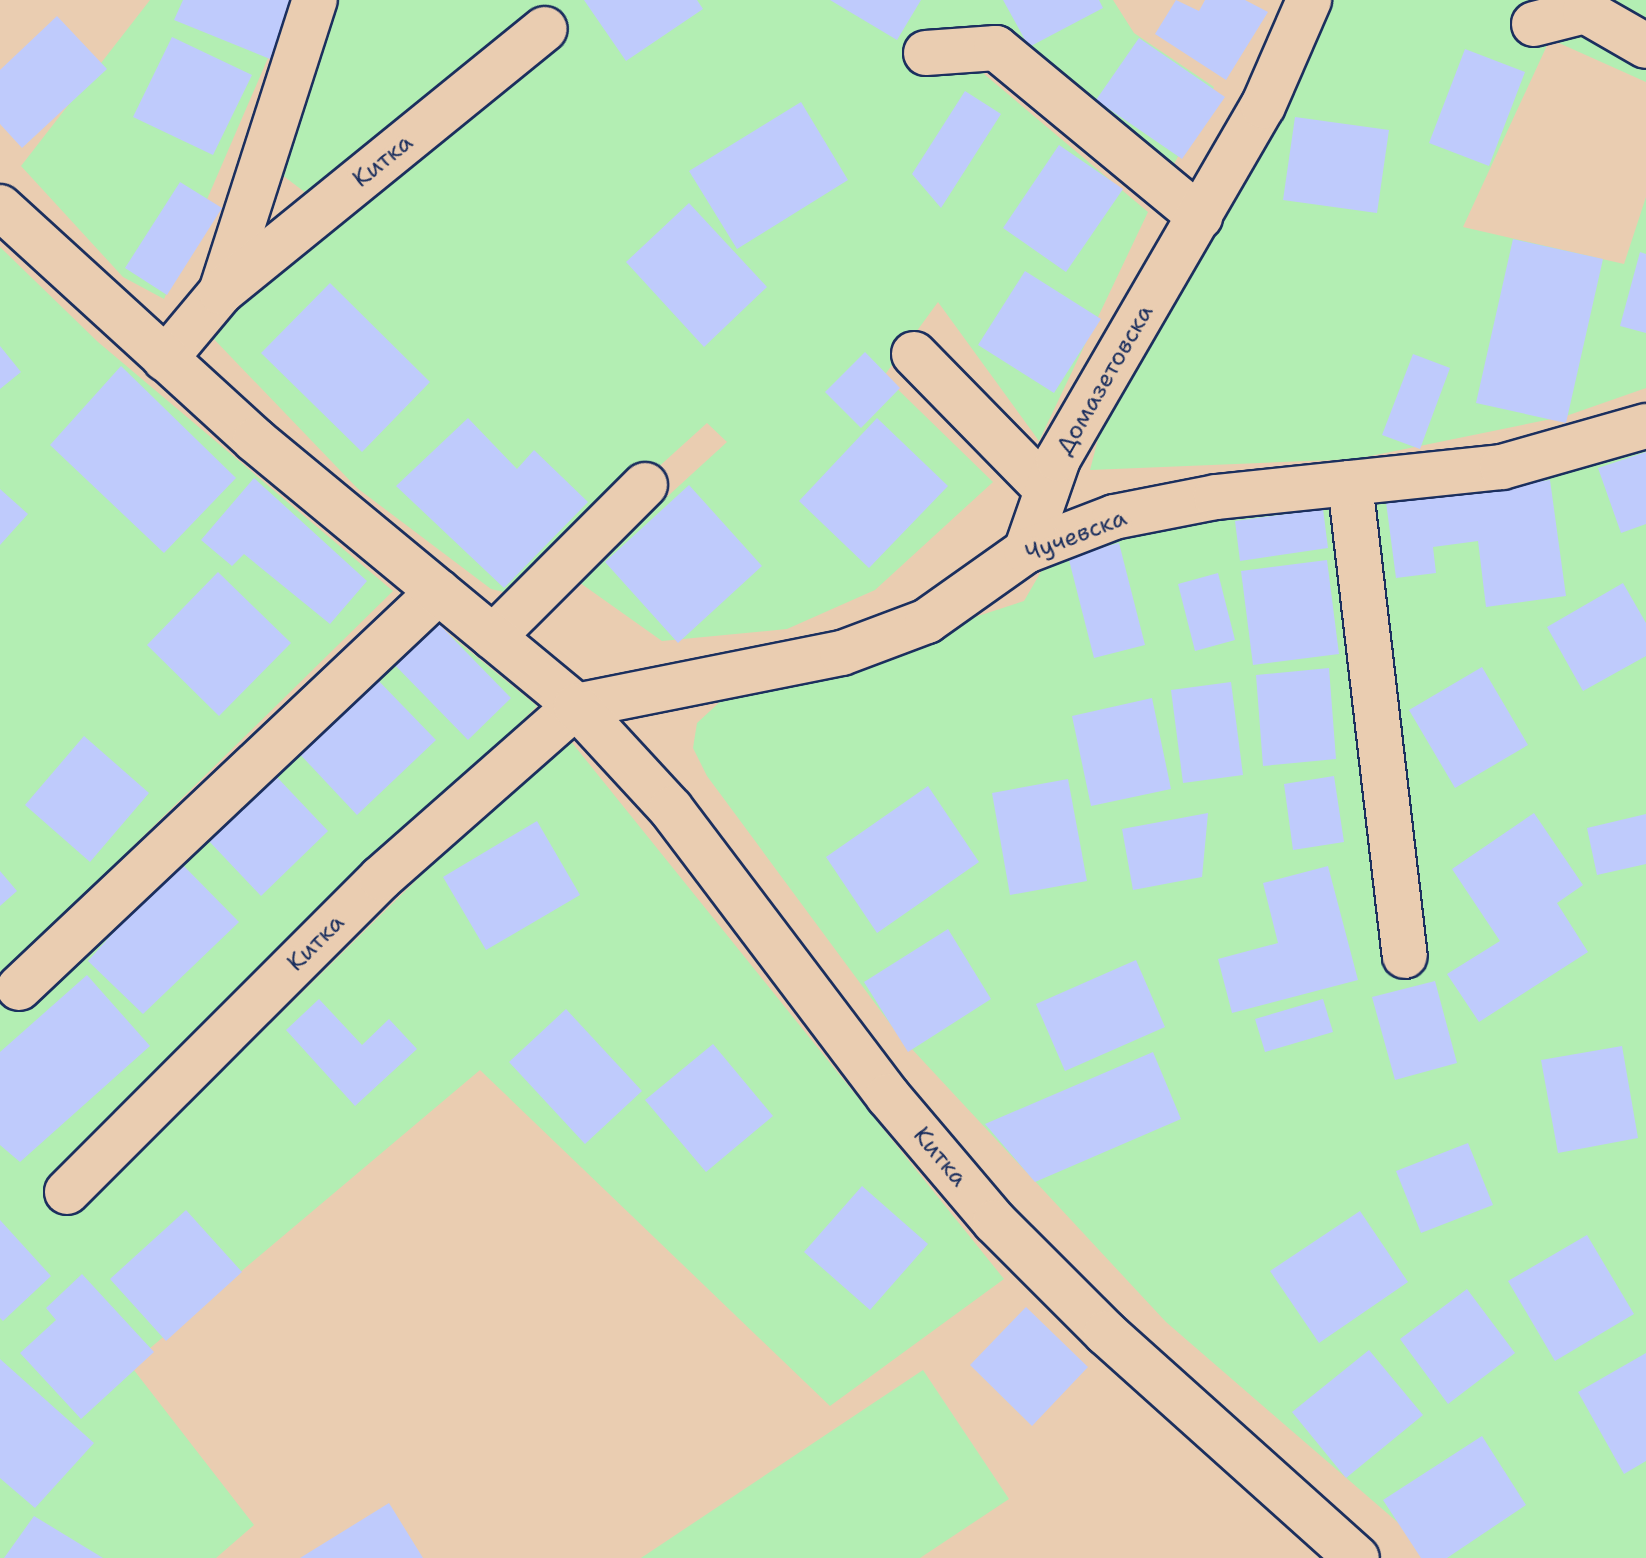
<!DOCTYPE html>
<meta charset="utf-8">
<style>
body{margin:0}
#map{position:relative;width:1646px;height:1558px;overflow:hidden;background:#eacdb1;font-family:"Shantell Sans",sans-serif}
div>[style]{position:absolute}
.green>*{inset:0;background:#b3eeb3}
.building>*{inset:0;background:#bfcbfc}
.roads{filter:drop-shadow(2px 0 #1b2f5e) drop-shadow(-2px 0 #1b2f5e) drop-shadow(0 2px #1b2f5e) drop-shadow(0 -2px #1b2f5e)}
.minor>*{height:44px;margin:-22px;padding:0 22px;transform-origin:22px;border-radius:22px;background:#eacdb1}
.major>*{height:44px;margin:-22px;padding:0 22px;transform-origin:22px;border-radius:22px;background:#eacdb1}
span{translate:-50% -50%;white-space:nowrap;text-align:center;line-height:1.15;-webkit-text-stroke:8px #eacdb1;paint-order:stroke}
.street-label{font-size:24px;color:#1b2f5e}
</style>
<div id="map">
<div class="green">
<div style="clip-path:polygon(150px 0,293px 0,164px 299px,123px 277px,21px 166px)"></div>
<div style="clip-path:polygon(324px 0,1113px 0,1134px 33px,1214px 87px,1159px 193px,1003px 48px,984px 74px,1148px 212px,1039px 441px,938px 302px,884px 376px,993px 482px,875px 590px,787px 629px,662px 641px,576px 580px,727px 442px,707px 423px,517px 595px,491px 589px,357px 488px,209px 334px,331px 212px,265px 162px)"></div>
<div style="clip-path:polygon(1313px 0,1646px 0,1646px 82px,1550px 39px,1463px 227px,1624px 264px,1646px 197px,1646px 388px,1566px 416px,1356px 459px,1090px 470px,1116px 370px)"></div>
<div style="clip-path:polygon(0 247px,98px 342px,393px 591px,72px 906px,101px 930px,417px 608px,537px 706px,179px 1054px,209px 1084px,565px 734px,1004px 1279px,830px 1406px,480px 1070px,130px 1365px,254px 1525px,216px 1558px,0 1558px)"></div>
<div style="clip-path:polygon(1646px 441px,1646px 1558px,1439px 1558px,1166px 1322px,897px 1033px,707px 776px,693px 748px,697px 723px,723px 699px,1024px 601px,1049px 558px,1115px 538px,1206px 518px,1318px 505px,1359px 508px,1514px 463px)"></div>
<div style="clip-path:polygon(923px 1370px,1009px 1499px,920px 1558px,641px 1558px)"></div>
</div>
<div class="building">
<div style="clip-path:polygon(183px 0,294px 0,270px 59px,174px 20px)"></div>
<div style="clip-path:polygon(584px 0,697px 0,703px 9px,626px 61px)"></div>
<div style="clip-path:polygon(830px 0,921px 0,897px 40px)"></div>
<div style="clip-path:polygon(1003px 0,1099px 0,1103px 8px,1029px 47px)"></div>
<div style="clip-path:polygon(1176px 0,1199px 11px,1205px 0,1245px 0,1268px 12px,1226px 80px,1155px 34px)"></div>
<div style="clip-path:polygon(57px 16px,107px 69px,22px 148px,0 124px,0 70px)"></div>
<div style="clip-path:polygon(172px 37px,252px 75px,213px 155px,133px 117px)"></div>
<div style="clip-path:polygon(1139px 38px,1225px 97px,1182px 159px,1096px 100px)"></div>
<div style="clip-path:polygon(1465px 49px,1525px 72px,1489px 166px,1429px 143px)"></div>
<div style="clip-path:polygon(965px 91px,1001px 114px,941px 208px,912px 174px)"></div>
<div style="clip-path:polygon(801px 102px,848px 180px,737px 249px,689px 171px)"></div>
<div style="clip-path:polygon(1295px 117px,1389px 130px,1377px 213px,1283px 200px)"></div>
<div style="clip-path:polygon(1059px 145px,1123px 189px,1066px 272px,1003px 228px)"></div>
<div style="clip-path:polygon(180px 182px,222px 208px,167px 295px,125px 268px)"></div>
<div style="clip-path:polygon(689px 203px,767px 287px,704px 347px,626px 262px)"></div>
<div style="clip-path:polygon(1513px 239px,1603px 259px,1566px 423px,1476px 403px)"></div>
<div style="clip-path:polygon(1640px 252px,1646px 254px,1646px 333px,1620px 326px)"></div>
<div style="clip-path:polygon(1025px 271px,1101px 319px,1054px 393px,978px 345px)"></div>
<div style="clip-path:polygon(330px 283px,430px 382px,362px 452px,261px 353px)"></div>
<div style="clip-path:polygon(0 346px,21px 372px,0 389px)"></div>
<div style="clip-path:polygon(865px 352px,900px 388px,861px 428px,825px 392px)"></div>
<div style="clip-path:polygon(1413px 354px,1450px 368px,1420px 449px,1382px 435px)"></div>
<div style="clip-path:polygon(121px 366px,236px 478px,164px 553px,50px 445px)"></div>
<div style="clip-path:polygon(468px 418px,517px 469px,534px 450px,588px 502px,504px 588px,396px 486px)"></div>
<div style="clip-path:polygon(877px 418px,948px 486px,869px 568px,799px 501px)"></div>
<div style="clip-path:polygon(1646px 452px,1646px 524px,1621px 533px,1598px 468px)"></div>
<div style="clip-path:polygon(254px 478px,367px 581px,330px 624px,244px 554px,232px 566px,201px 540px)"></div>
<div style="clip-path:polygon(1550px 480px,1566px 596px,1486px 607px,1478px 541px,1433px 547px,1436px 573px,1396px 578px,1386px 502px)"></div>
<div style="clip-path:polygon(689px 485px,762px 566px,678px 643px,605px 562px)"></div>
<div style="clip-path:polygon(0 489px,28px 514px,0 545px)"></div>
<div style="clip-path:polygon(1323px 509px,1328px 548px,1240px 561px,1235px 521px)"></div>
<div style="clip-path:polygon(1119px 543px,1145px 645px,1094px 658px,1068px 556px)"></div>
<div style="clip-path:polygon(1327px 560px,1339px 654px,1253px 665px,1241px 571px)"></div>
<div style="clip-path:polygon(218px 572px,291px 643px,219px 716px,147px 645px)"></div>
<div style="clip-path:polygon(1218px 573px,1235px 640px,1195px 651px,1178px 584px)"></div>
<div style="clip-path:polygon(1623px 583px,1646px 623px,1646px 656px,1583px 691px,1547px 627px)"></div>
<div style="clip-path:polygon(430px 615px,511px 698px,468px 740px,387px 657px)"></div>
<div style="clip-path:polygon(1482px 667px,1528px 745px,1455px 788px,1409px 710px)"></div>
<div style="clip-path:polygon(1329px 668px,1336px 759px,1263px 766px,1256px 675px)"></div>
<div style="clip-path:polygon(372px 674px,436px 740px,357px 815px,295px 749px)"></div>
<div style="clip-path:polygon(1231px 682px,1243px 775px,1183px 783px,1171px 690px)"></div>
<div style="clip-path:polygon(1152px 698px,1171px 789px,1091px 806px,1072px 716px)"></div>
<div style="clip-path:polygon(84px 736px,149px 793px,90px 862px,25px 805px)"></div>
<div style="clip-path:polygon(274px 774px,328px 831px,261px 896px,207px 839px)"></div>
<div style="clip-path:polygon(1334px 776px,1344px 842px,1293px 850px,1284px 784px)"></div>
<div style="clip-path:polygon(1068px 779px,1087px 881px,1010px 895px,992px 793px)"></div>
<div style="clip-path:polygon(928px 786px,979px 862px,877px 933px,826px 857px)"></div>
<div style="clip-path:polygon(1208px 813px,1202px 877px,1133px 890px,1122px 829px)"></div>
<div style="clip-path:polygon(1534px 813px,1583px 885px,1557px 903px,1588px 952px,1479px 1022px,1447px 974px,1500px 941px,1452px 869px)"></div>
<div style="clip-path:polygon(1646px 814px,1646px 864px,1597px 875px,1587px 828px)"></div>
<div style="clip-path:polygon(537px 821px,580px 895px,486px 950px,443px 877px)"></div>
<div style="clip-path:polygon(178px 860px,239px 922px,143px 1014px,88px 961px)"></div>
<div style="clip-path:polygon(1328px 866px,1358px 980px,1232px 1013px,1218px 959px,1278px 943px,1263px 883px)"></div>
<div style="clip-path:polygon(0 871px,17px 891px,0 906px)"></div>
<div style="clip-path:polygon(948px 929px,991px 999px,908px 1052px,864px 982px)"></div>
<div style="clip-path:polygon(1136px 960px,1165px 1027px,1065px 1071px,1036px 1004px)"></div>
<div style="clip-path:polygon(87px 975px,150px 1046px,20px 1162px,0 1145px,0 1052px)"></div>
<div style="clip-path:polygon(1435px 981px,1457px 1063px,1395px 1080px,1372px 997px)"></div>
<div style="clip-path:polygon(319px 999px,362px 1045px,389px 1019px,417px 1049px,355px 1106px,286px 1030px)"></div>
<div style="clip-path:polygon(1323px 999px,1333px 1032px,1265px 1052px,1255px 1019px)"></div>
<div style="clip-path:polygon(566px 1009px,642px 1091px,585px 1144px,509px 1062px)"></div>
<div style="clip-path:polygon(713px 1044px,773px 1116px,706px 1172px,645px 1100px)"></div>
<div style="clip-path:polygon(1622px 1046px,1638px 1138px,1558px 1153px,1541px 1060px)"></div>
<div style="clip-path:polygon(1153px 1052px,1181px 1119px,1035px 1182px,985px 1124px)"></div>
<div style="clip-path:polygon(1468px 1143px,1493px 1205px,1421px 1233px,1396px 1171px)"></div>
<div style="clip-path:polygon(862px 1186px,928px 1244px,870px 1310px,804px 1252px)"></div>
<div style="clip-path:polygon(186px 1210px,242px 1272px,166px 1341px,110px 1279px)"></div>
<div style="clip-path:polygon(1360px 1211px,1408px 1282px,1319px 1343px,1270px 1271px)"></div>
<div style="clip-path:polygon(0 1220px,51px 1276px,3px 1321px,0 1318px)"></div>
<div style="clip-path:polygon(1587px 1235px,1634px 1314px,1555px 1361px,1508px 1281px)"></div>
<div style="clip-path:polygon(82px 1274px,154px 1352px,81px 1419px,20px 1353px,56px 1320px,46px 1308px)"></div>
<div style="clip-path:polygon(1467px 1289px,1515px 1353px,1448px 1404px,1400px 1339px)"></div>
<div style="clip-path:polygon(1026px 1307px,1088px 1367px,1032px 1426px,970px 1365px)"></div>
<div style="clip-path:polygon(1369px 1350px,1423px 1415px,1346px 1478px,1292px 1412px)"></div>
<div style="clip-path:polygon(1646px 1353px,1646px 1461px,1624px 1474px,1578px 1392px)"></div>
<div style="clip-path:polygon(0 1359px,94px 1443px,35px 1508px,0 1478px)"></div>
<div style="clip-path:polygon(1482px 1436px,1526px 1505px,1447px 1558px,1421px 1558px,1383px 1500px)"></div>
<div style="clip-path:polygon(389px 1503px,423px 1558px,300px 1558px)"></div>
<div style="clip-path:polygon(34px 1516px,103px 1558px,4px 1558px)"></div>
</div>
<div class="roads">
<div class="minor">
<div style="left:1534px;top:24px;width:53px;rotate:-14.3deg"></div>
<div style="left:1585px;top:11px;width:70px;rotate:29.8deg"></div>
<div style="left:926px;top:53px;width:70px;rotate:-4.1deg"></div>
<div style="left:996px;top:48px;width:265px;rotate:39.6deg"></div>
<div style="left:221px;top:292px;width:307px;rotate:-72.2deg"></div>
<div style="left:914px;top:354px;width:190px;rotate:45.6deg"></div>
<div style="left:165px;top:359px;width:87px;rotate:-50.1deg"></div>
<div style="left:221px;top:292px;width:417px;rotate:-39.1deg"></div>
<div style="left:1350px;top:483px;width:476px;rotate:83.4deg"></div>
<div style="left:1026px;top:551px;width:97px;rotate:-70.8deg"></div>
<div style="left:1058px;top:459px;width:408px;rotate:-59.9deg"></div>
<div style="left:1263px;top:106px;width:116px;rotate:-66.5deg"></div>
<div style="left:493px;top:637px;width:215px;rotate:-45deg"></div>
<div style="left:19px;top:988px;width:577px;rotate:-43.38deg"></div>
<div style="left:67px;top:1192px;width:444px;rotate:-45deg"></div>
<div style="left:381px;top:878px;width:260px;rotate:-41.4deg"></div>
<div style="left:576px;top:706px;width:271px;rotate:-11.3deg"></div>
<div style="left:842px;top:653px;width:91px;rotate:-20.6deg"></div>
<div style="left:927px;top:621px;width:121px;rotate:-35.3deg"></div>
<div style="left:1026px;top:551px;width:94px;rotate:-21.1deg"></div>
<div style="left:1114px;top:517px;width:104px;rotate:-11.1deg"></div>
<div style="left:1216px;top:497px;width:288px;rotate:-6deg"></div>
<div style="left:1502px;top:467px;width:150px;rotate:-15.9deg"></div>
</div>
<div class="major">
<div style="left:0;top:207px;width:345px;rotate:42.4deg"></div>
<div style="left:255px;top:440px;width:417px;rotate:39.6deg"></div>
<div style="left:576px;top:706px;width:140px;rotate:47.3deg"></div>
<div style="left:671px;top:809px;width:360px;rotate:52.9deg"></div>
<div style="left:888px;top:1096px;width:165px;rotate:49.7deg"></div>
<div style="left:995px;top:1222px;width:157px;rotate:45deg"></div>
<div style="left:1106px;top:1333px;width:337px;rotate:41.9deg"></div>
</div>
</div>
<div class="street-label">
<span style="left:383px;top:161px;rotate:-39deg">Китка</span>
<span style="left:1105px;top:380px;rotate:-60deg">Домазетовска</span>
<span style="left:1076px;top:536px;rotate:-21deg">Чучевска</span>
<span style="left:316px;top:943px;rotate:-45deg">Китка</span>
<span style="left:940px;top:1157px;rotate:50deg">Китка</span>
</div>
</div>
